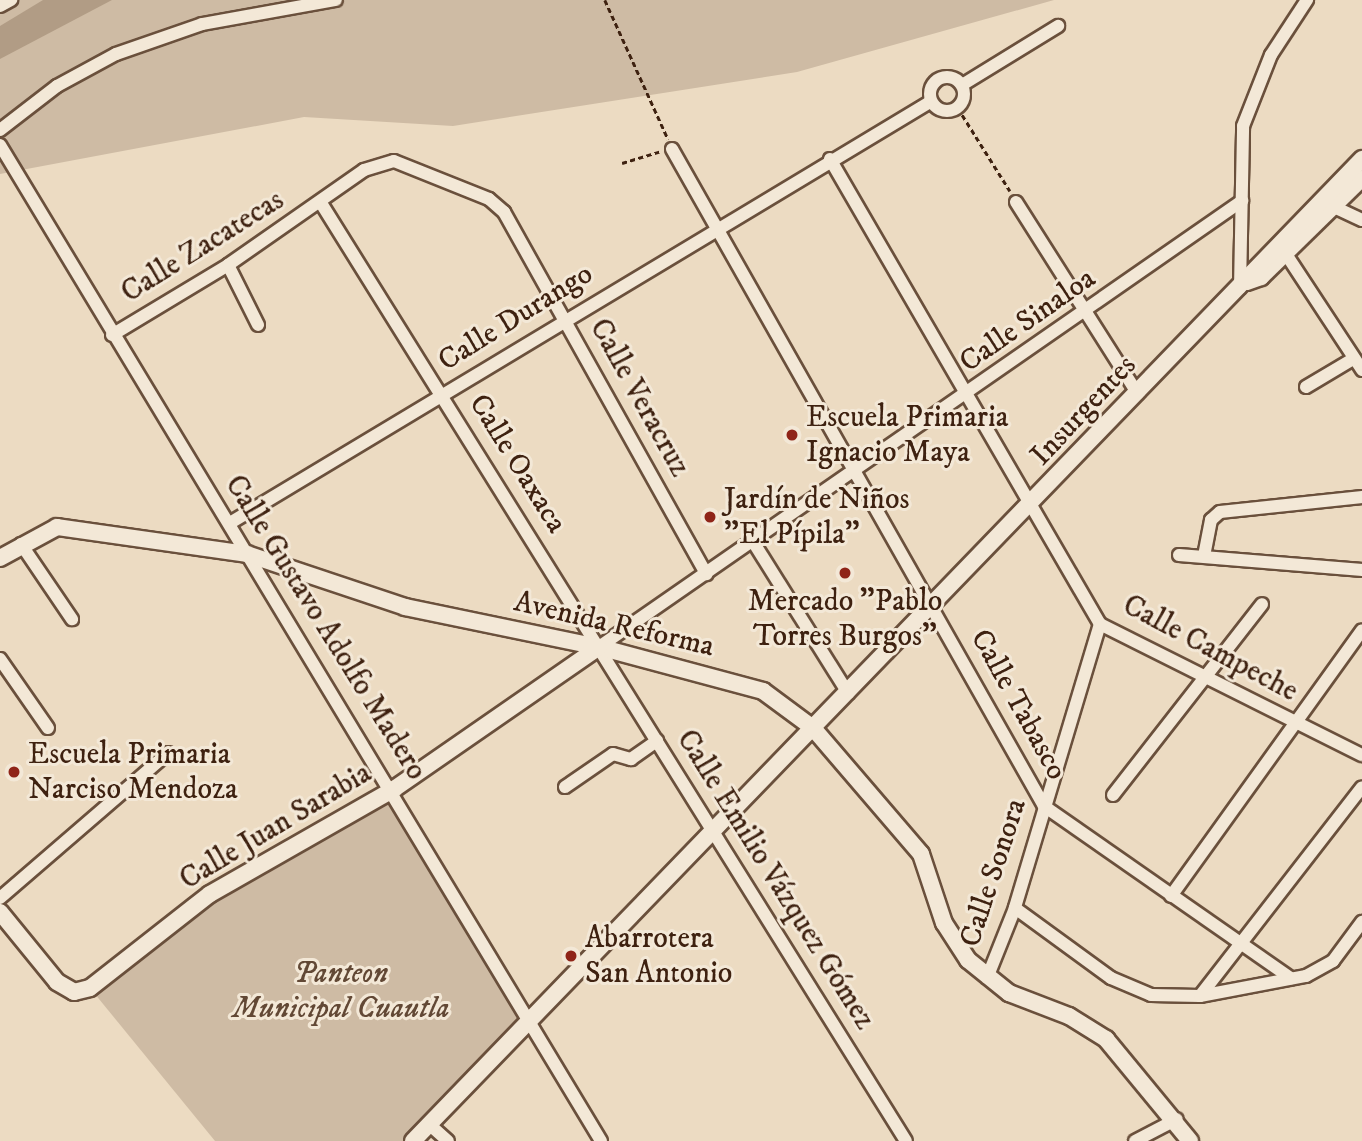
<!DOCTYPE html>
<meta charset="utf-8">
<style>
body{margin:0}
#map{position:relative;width:1362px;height:1141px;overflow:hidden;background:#ecdbc2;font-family:"IM FELL DW Pica",serif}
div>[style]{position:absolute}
.green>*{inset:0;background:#cebba4}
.water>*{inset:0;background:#b19c85}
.path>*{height:2.5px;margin-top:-1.25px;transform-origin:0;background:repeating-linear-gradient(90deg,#3e2110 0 5px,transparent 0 8.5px)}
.roads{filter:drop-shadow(2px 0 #6a503c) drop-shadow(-2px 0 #6a503c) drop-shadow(0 2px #6a503c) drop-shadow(0 -2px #6a503c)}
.minor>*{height:12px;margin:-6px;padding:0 6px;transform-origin:6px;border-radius:6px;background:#f3e8d7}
.minor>.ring{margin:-6px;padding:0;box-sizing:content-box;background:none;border:12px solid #f3e8d7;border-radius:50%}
.tertiary>*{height:16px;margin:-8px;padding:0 8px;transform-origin:8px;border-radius:8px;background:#f3e8d7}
.dots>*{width:19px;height:19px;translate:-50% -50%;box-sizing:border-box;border:4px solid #f3e8d7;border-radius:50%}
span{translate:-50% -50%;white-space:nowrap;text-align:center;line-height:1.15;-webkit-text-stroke:6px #f3e8d7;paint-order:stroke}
.street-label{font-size:30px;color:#3e2110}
.poi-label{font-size:30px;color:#3e2110}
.left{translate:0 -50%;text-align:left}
.park-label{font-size:30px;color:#624835;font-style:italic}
</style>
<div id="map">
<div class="green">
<div style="clip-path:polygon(0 0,1054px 0,797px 72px,453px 126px,304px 117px,0 174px)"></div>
<div style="clip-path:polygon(394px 789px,531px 1021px,413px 1141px,215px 1141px,90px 988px,210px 894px)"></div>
</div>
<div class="water">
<div style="clip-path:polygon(43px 0,112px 0,0 59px,0 26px)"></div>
</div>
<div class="path">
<div style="left:605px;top:0;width:153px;rotate:65.6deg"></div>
<div style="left:958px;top:108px;width:98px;rotate:57.9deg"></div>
<div style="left:622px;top:163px;width:39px;rotate:-17deg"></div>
</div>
<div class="roads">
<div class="minor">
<div style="left:0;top:6px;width:13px;rotate:-29deg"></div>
<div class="ring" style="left:930px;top:77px;width:22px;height:22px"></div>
<div style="left:962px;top:85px;width:113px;rotate:-31.6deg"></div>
<div style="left:0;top:130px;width:72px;rotate:-37.7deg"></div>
<div style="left:57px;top:86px;width:67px;rotate:-28.5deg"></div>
<div style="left:116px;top:54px;width:91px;rotate:-19.2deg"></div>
<div style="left:202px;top:24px;width:136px;rotate:-10.2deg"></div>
<div style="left:0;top:145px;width:1163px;rotate:58.89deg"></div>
<div style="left:672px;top:149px;width:755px;rotate:60.48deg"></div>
<div style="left:1044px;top:806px;width:301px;rotate:34.9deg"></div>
<div style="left:830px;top:159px;width:538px;rotate:59.86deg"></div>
<div style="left:1100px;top:624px;width:296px;rotate:106.7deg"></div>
<div style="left:1015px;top:908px;width:75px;rotate:111.8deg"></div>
<div style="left:1016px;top:202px;width:227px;rotate:57.6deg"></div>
<div style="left:321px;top:203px;width:1105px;rotate:58.05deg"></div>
<div style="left:1332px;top:206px;width:33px;rotate:25deg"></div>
<div style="left:1282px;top:248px;width:146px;rotate:56.7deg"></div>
<div style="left:228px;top:265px;width:67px;rotate:63.4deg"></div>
<div style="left:1240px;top:288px;width:162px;rotate:-88.9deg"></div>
<div style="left:1243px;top:126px;width:76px;rotate:-68.5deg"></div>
<div style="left:1271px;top:55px;width:66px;rotate:-56.8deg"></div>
<div style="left:112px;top:335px;width:135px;rotate:-31.1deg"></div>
<div style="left:228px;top:265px;width:166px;rotate:-34.9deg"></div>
<div style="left:364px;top:170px;width:31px;rotate:-17deg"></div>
<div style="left:394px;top:161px;width:102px;rotate:21.8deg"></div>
<div style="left:489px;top:199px;width:20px;rotate:41deg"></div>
<div style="left:504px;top:212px;width:415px;rotate:60.8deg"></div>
<div style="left:1306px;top:387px;width:55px;rotate:-30.8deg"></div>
<div style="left:230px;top:523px;width:817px;rotate:-31.02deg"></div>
<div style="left:752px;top:540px;width:181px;rotate:57.9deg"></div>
<div style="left:21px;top:544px;width:91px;rotate:55.8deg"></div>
<div style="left:1179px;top:555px;width:184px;rotate:4.7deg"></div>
<div style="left:1204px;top:556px;width:37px;rotate:-79deg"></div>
<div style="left:1211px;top:520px;width:12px;rotate:-42deg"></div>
<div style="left:1220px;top:512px;width:143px;rotate:-6deg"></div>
<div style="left:1100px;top:624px;width:293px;rotate:26.6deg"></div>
<div style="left:599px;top:647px;width:783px;rotate:-34.75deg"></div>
<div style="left:0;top:659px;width:84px;rotate:55.2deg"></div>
<div style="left:565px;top:787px;width:58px;rotate:-34.5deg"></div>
<div style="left:613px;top:754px;width:19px;rotate:16deg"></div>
<div style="left:631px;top:759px;width:32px;rotate:-35deg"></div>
<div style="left:1113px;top:795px;width:242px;rotate:-52deg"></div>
<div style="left:1171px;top:896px;width:327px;rotate:-54.3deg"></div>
<div style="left:0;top:898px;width:222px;rotate:-40.8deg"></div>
<div style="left:1015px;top:908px;width:119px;rotate:36.1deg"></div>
<div style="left:1111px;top:978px;width:43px;rotate:23deg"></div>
<div style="left:1151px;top:995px;width:49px;rotate:1.2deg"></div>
<div style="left:1200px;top:996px;width:108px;rotate:-10.7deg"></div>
<div style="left:1306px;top:976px;width:31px;rotate:-29deg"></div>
<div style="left:1333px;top:961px;width:49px;rotate:-53.4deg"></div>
<div style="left:1200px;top:996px;width:264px;rotate:-52.2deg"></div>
<div style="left:430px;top:1125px;width:24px;rotate:42deg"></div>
<div style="left:1135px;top:1141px;width:47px;rotate:-27.6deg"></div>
</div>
<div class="tertiary">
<div style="left:1247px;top:282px;width:15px;rotate:-20deg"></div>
<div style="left:1261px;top:277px;width:141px;rotate:-44.4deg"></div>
<div style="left:0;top:558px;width:65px;rotate:-28.5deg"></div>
<div style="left:57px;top:527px;width:192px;rotate:8.1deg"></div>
<div style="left:247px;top:554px;width:167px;rotate:18.5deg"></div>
<div style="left:405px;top:607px;width:198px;rotate:11.7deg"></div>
<div style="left:599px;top:647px;width:170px;rotate:15deg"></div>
<div style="left:763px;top:691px;width:62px;rotate:36.5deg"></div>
<div style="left:813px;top:728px;width:166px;rotate:49.4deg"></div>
<div style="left:921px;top:854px;width:73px;rotate:71.6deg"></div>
<div style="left:944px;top:923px;width:44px;rotate:57deg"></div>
<div style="left:968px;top:960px;width:53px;rotate:38.8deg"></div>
<div style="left:1009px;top:993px;width:64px;rotate:21deg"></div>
<div style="left:1069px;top:1016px;width:44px;rotate:31.9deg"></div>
<div style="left:1106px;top:1039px;width:132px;rotate:50.5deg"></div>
<div style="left:0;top:912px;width:90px;rotate:50.8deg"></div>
<div style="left:57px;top:982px;width:20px;rotate:30deg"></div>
<div style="left:74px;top:992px;width:16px;rotate:-14deg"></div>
<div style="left:90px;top:988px;width:152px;rotate:-38.1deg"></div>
<div style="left:210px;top:894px;width:212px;rotate:-29.7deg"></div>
<div style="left:394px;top:789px;width:249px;rotate:-34.7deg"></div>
<div style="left:413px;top:1141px;width:1366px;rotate:-45.98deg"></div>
</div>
</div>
<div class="dots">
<div style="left:792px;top:435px;background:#8f2418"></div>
<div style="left:710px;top:517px;background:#8f2418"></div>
<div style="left:845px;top:573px;background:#8f2418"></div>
<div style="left:14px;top:772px;background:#8f2418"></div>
<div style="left:571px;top:956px;background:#8f2418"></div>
</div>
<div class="street-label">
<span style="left:203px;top:247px;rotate:-32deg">Calle Zacatecas</span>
<span style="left:516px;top:318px;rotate:-32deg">Calle Durango</span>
<span style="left:1028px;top:321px;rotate:-35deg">Calle Sinaloa</span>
<span style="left:639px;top:398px;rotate:61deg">Calle Veracruz</span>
<span style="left:1084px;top:411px;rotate:-47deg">Insurgentes</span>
<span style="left:517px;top:464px;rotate:58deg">Calle Oaxaca</span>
<span style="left:614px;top:625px;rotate:13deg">Avenida Reforma</span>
<span style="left:325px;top:628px;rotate:58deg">Calle Gustavo Adolfo Madero</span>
<span style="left:1210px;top:649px;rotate:28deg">Calle Campeche</span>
<span style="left:1018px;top:705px;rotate:61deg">Calle Tabasco</span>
<span style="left:276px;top:827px;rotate:-31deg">Calle Juan Sarabia</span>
<span style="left:994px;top:873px;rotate:-72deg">Calle Sonora</span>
<span style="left:775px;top:880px;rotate:58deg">Calle Emilio Vázquez Gómez</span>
</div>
<div class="poi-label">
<span class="left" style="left:806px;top:435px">Escuela Primaria<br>Ignacio Maya</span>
<span class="left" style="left:724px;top:517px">Jardín de Niños<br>"El Pípila"</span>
<span style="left:845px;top:619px">Mercado "Pablo<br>Torres Burgos"</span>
<span class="left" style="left:28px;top:772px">Escuela Primaria<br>Narciso Mendoza</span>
<span class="left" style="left:585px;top:956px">Abarrotera<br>San Antonio</span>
</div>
<div class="park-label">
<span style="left:341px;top:991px">Panteon<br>Municipal Cuautla</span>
</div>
</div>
